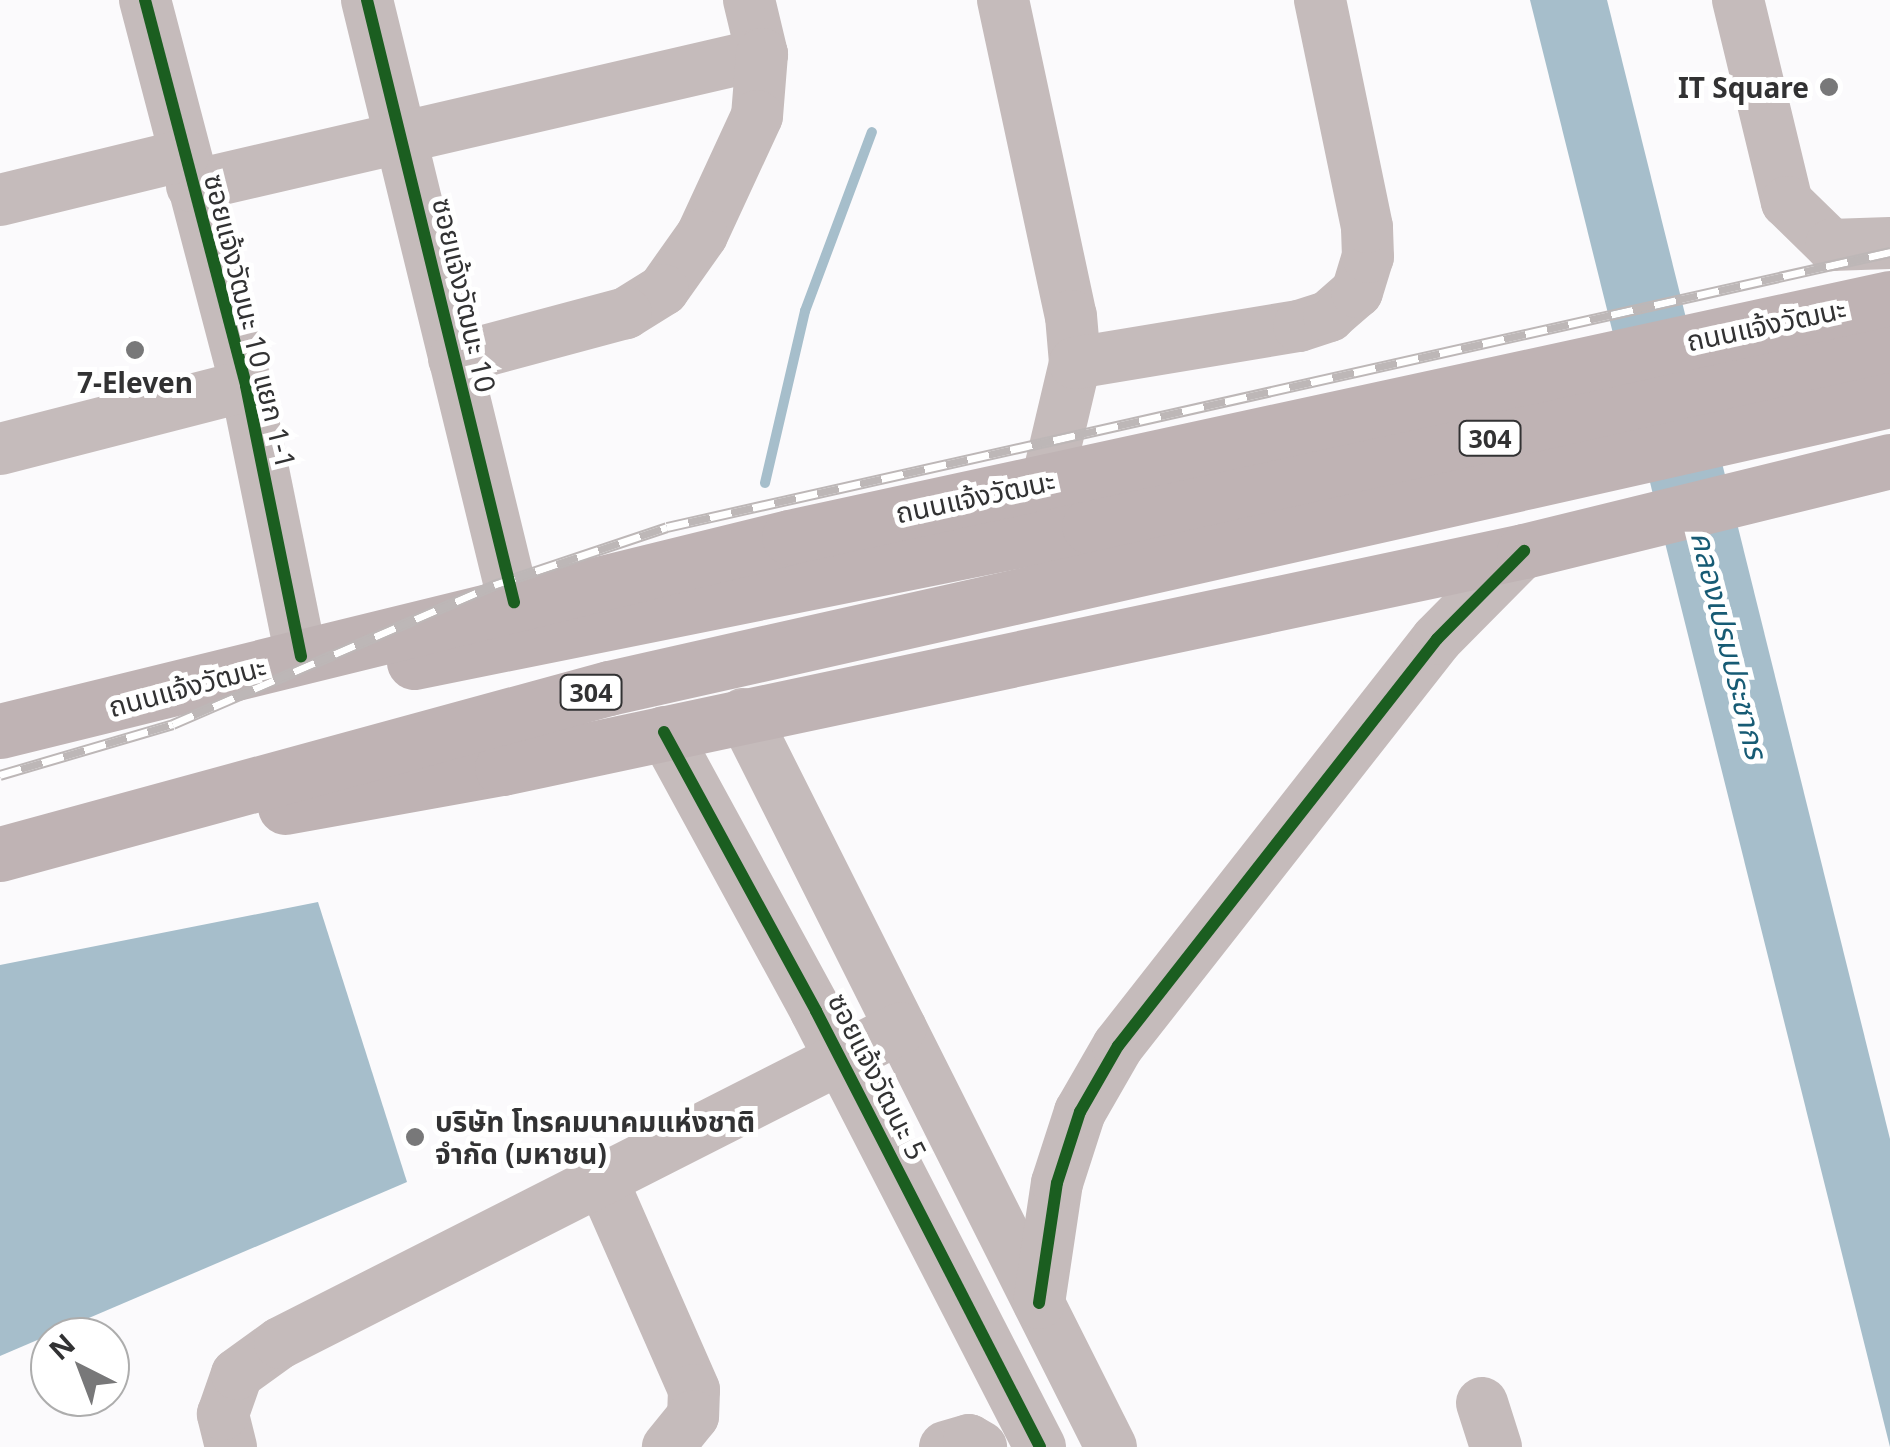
<!DOCTYPE html>
<meta charset="utf-8">
<style>
body{margin:0}
#map{position:relative;width:1890px;height:1447px;overflow:hidden;background:#fbfafc;font-family:"Noto Sans","Noto Sans Thai",sans-serif}
div>[style]{position:absolute}
.water>*{inset:0;background:#a6becb}
.stream>*{height:10px;margin:-5px;padding:0 5px;transform-origin:5px;border-radius:5px;background:#a6becb}
.minor>*{height:52px;margin:-26px;padding:0 26px;transform-origin:26px;border-radius:26px;background:#c5bbbb}
.major>*{height:55px;margin:-27.5px;padding:0 27.5px;transform-origin:27.5px;border-radius:27.5px;background:#bfb3b4}
.rail>*{height:11px;margin-top:-5.5px;transform-origin:0;background:repeating-linear-gradient(90deg,#fff 0 22px,#bdb7b7 0 44px);box-sizing:border-box;border-block:2px solid #bdb7b7}
.cycleway>*{height:12px;margin:-6px;padding:0 6px;transform-origin:6px;border-radius:6px;background:#1b5e20}
.dots>*{width:28px;height:28px;translate:-50% -50%;box-sizing:border-box;border:5px solid #fff;border-radius:50%}
span{translate:-50% -50%;white-space:nowrap;text-align:center;line-height:1.15;-webkit-text-stroke:10px #fff;paint-order:stroke}
.shield-label span{padding:2px 8px;background:#fff;border:2px solid;border-radius:8px;-webkit-text-stroke-width:0}
.shield-label{font-size:25px;color:#323233;font-weight:700}
.poi-label{font-size:28px;color:#323233;font-weight:700}
.right{translate:-100% -50%;text-align:right}
.left{translate:0 -50%;text-align:left}
.street-label{font-size:28px;color:#323233}
.water-label{font-size:30px;color:#175b74;font-style:italic}
.north{position:absolute;left:30px;top:1317px;width:100px;height:100px;box-sizing:border-box;background:#fff;border:2px solid #adadad;border-radius:50%;rotate:318deg;font-size:28px;font-weight:700;line-height:40px;text-align:center;color:#323233}
.north::after{content:'';display:block;margin:auto;width:35px;height:45px;background:#787879;clip-path:polygon(50% 0,100% 100%,50% 72%,0 100%)}
</style>
<div id="map">
<div class="water">
<div style="clip-path:polygon(1530px 0,1607px 0,1890px 1139px,1890px 1447px)"></div>
<div style="clip-path:polygon(318px 902px,407px 1182px,0 1356px,0 965px)"></div>
</div>
<div class="stream">
<div style="left:765px;top:483px;width:177px;rotate:-76.9deg"></div>
<div style="left:805px;top:311px;width:191px;rotate:-69.5deg"></div>
</div>
<div class="minor">
<div style="left:145px;top:0;width:399px;rotate:75.3deg"></div>
<div style="left:246px;top:386px;width:276px;rotate:78.5deg"></div>
<div style="left:367px;top:0;width:620px;rotate:76.28deg"></div>
<div style="left:749px;top:0;width:56px;rotate:76.5deg"></div>
<div style="left:1003px;top:0;width:323px;rotate:77.9deg"></div>
<div style="left:1071px;top:316px;width:47px;rotate:85.1deg"></div>
<div style="left:1075px;top:363px;width:121px;rotate:103.3deg"></div>
<div style="left:1738px;top:0;width:208px;rotate:76.4deg"></div>
<div style="left:1787px;top:202px;width:62px;rotate:44.3deg"></div>
<div style="left:1831px;top:245px;width:59px;rotate:-1.9deg"></div>
<div style="left:192px;top:186px;width:585px;rotate:-13.04deg"></div>
<div style="left:762px;top:54px;width:62px;rotate:94.6deg"></div>
<div style="left:757px;top:116px;width:131px;rotate:114.8deg"></div>
<div style="left:702px;top:235px;width:67px;rotate:125.3deg"></div>
<div style="left:663px;top:290px;width:44px;rotate:148.1deg"></div>
<div style="left:626px;top:313px;width:178px;rotate:165deg"></div>
<div style="left:0;top:200px;width:189px;rotate:-13.7deg"></div>
<div style="left:1075px;top:363px;width:227px;rotate:-9.4deg"></div>
<div style="left:1299px;top:326px;width:32px;rotate:-18deg"></div>
<div style="left:1329px;top:316px;width:37px;rotate:-41deg"></div>
<div style="left:1357px;top:292px;width:37px;rotate:-73deg"></div>
<div style="left:1368px;top:257px;width:30px;rotate:-92deg"></div>
<div style="left:1367px;top:227px;width:232px;rotate:-101.7deg"></div>
<div style="left:0;top:449px;width:254px;rotate:-14.4deg"></div>
<div style="left:743px;top:714px;width:820px;rotate:63.34deg"></div>
<div style="left:664px;top:732px;width:318px;rotate:61.4deg"></div>
<div style="left:816px;top:1011px;width:490px;rotate:62.8deg"></div>
<div style="left:602px;top:1180px;width:229px;rotate:66.3deg"></div>
<div style="left:694px;top:1390px;width:26px;rotate:92deg"></div>
<div style="left:693px;top:1416px;width:40px;rotate:129deg"></div>
<div style="left:1039px;top:1303px;width:121px;rotate:-81.5deg"></div>
<div style="left:1057px;top:1183px;width:75px;rotate:-72.1deg"></div>
<div style="left:1080px;top:1112px;width:76px;rotate:-60.1deg"></div>
<div style="left:1118px;top:1046px;width:517px;rotate:-51.91deg"></div>
<div style="left:1437px;top:639px;width:124px;rotate:-45.3deg"></div>
<div style="left:1482px;top:1403px;width:46px;rotate:72.3deg"></div>
<div style="left:231px;top:1447px;width:34px;rotate:-104deg"></div>
<div style="left:223px;top:1414px;width:42px;rotate:-70.7deg"></div>
<div style="left:237px;top:1374px;width:53px;rotate:-35.8deg"></div>
<div style="left:280px;top:1343px;width:696px;rotate:-26.9deg"></div>
<div style="left:945px;top:1447px;width:25px;rotate:-16deg"></div>
<div style="left:969px;top:1440px;width:14px;rotate:30deg"></div>
</div>
<div class="major">
<div style="left:414px;top:662px;width:689px;rotate:-11.39deg"></div>
<div style="left:1089px;top:526px;width:820px;rotate:-12.46deg"></div>
<div style="left:0;top:731px;width:813px;rotate:-13.81deg"></div>
<div style="left:789px;top:537px;width:1127px;rotate:-12.25deg"></div>
<div style="left:285px;top:807px;width:220px;rotate:-10.2deg"></div>
<div style="left:502px;top:768px;width:1045px;rotate:-11.99deg"></div>
<div style="left:1524px;top:551px;width:377px;rotate:-13.8deg"></div>
<div style="left:0;top:854px;width:631px;rotate:-15.25deg"></div>
<div style="left:609px;top:688px;width:1313px;rotate:-12.67deg"></div>
</div>
<div class="rail">
<div style="left:0;top:775px;width:180px;rotate:-16.4deg"></div>
<div style="left:173px;top:724px;width:350px;rotate:-23.4deg"></div>
<div style="left:494px;top:585px;width:182px;rotate:-18.5deg"></div>
<div style="left:667px;top:527px;width:1254px;rotate:-12.67deg"></div>
</div>
<div class="cycleway">
<div style="left:145px;top:0;width:399px;rotate:75.3deg"></div>
<div style="left:246px;top:386px;width:276px;rotate:78.5deg"></div>
<div style="left:367px;top:0;width:620px;rotate:76.28deg"></div>
<div style="left:664px;top:732px;width:318px;rotate:61.4deg"></div>
<div style="left:816px;top:1011px;width:490px;rotate:62.8deg"></div>
<div style="left:1039px;top:1303px;width:121px;rotate:-81.5deg"></div>
<div style="left:1057px;top:1183px;width:75px;rotate:-72.1deg"></div>
<div style="left:1080px;top:1112px;width:76px;rotate:-60.1deg"></div>
<div style="left:1118px;top:1046px;width:517px;rotate:-51.91deg"></div>
<div style="left:1437px;top:639px;width:124px;rotate:-45.3deg"></div>
</div>
<div class="dots">
<div style="left:1829px;top:87px;background:#787879"></div>
<div style="left:135px;top:350px;background:#787879"></div>
<div style="left:415px;top:1137px;background:#787879"></div>
</div>
<div class="shield-label">
<span style="left:1490px;top:438px">304</span>
<span style="left:591px;top:692px">304</span>
</div>
<div class="poi-label">
<span class="right" style="left:1809px;top:87px">IT Square</span>
<span style="left:135px;top:382px">7-Eleven</span>
<span class="left" style="left:435px;top:1137px">บริษัท โทรคมนาคมแห่งชาติ<br>จำกัด (มหาชน)</span>
</div>
<div class="street-label">
<span style="left:465px;top:295px;rotate:77deg">ซอยแจ้งวัฒนะ 10</span>
<span style="left:251px;top:321px;rotate:76deg">ซอยแจ้งวัฒนะ 10 แยก 1-1</span>
<span style="left:1766px;top:324px;rotate:-12deg">ถนนแจ้งวัฒนะ</span>
<span style="left:975px;top:496px;rotate:-12deg">ถนนแจ้งวัฒนะ</span>
<span style="left:187px;top:686px;rotate:-15deg">ถนนแจ้งวัฒนะ</span>
<span style="left:878px;top:1076px;rotate:63deg">ซอยแจ้งวัฒนะ 5</span>
</div>
<div class="water-label">
<span style="left:1729px;top:645px;rotate:76deg">คลองเปรมประชากร</span>
</div>
<div class="north">N</div>
</div>
